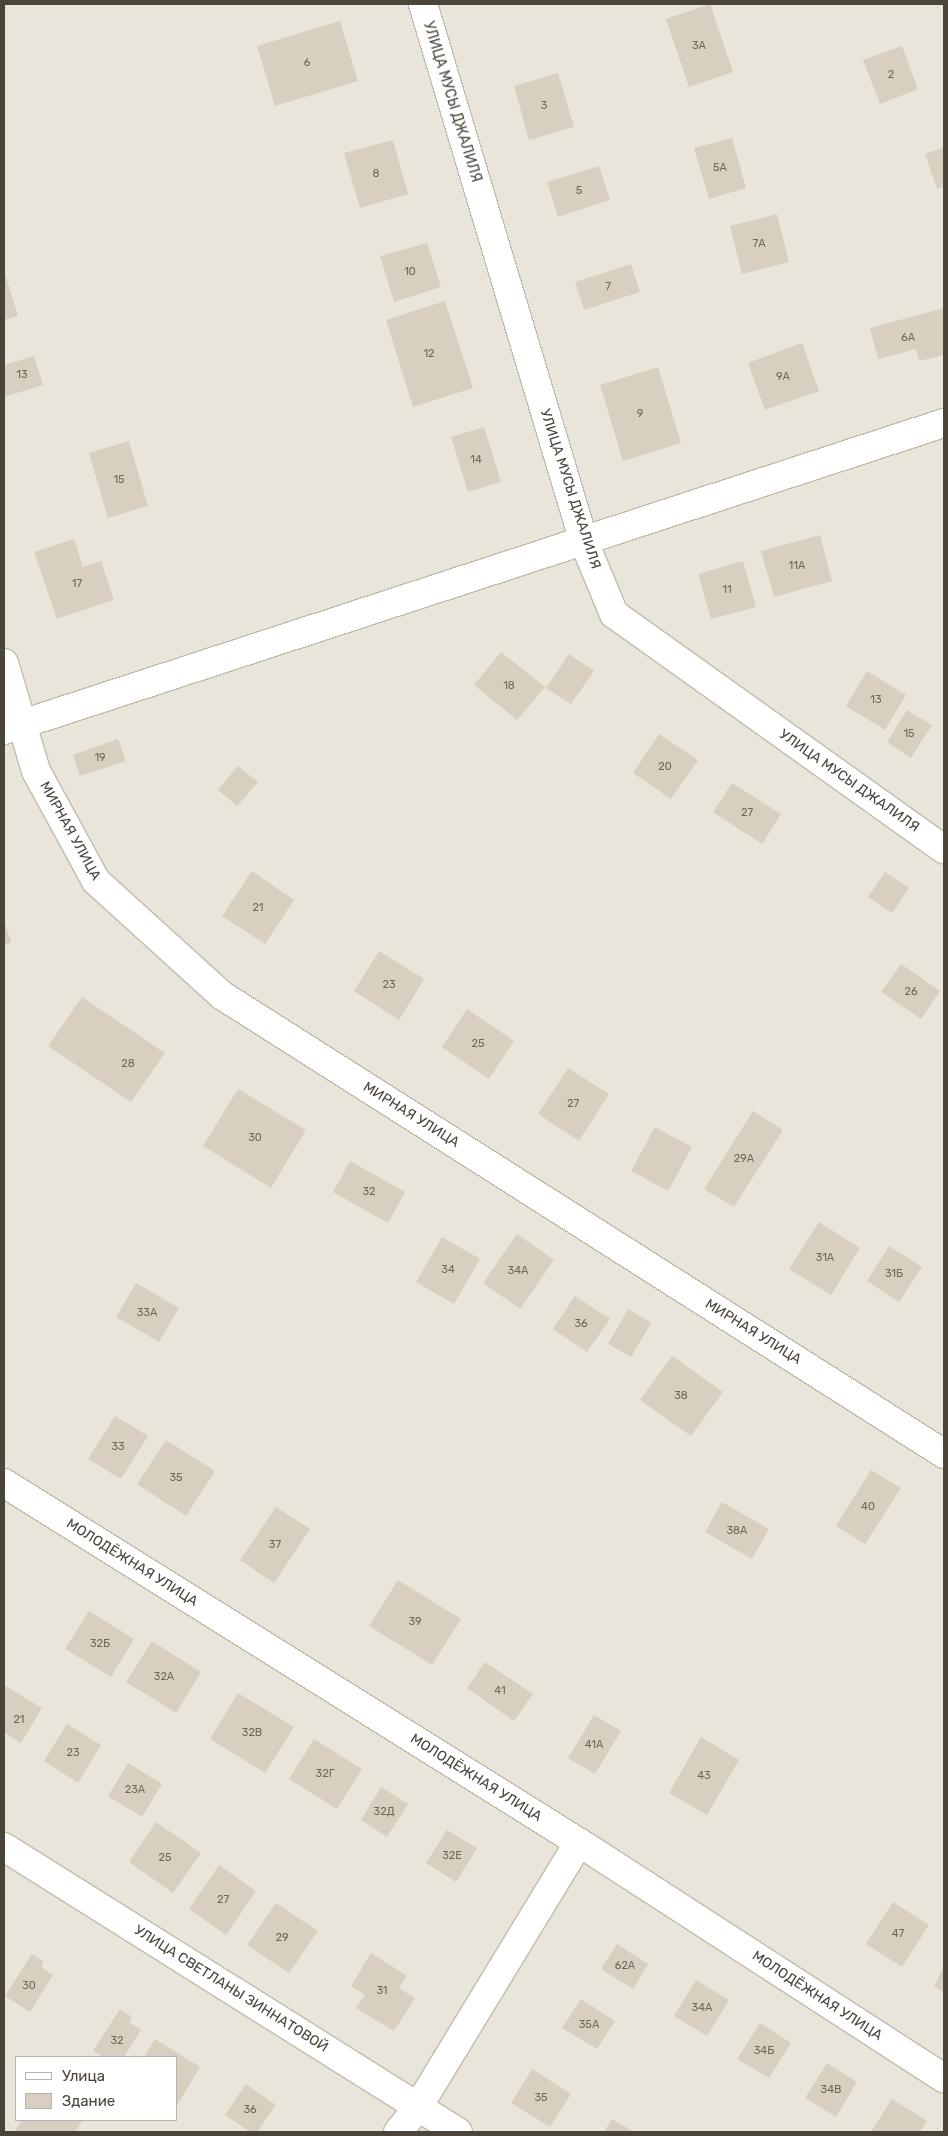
<!DOCTYPE html>
<meta charset="utf-8">
<style>
body{margin:0}
#map{position:relative;width:948px;height:2136px;overflow:hidden;background:#f6f3ec;font-family:Rubik,sans-serif}
div>[style]{position:absolute}
.residential>*{inset:0;background:#eae5da}
.building>*{inset:0;background:#d8cfc1}
.roads{filter:drop-shadow(1px 0 #c2bbae) drop-shadow(-1px 0 #c2bbae) drop-shadow(0 1px #c2bbae) drop-shadow(0 -1px #c2bbae)}
.minor>*{height:28px;margin:-14px;padding:0 14px;transform-origin:14px;border-radius:14px;background:#fff}
span{translate:-50% -50%;white-space:nowrap;text-align:center;line-height:1.15;-webkit-text-stroke:4px #fff;paint-order:stroke}
.number-label{font-size:11px;color:#6e675b}
.number-label span{-webkit-text-stroke-width:0}
.street-label{font-size:14px;color:#4b4439}
.frame{position:absolute;inset:0;border:5px solid #4b4439;pointer-events:none}
.legend{position:absolute;left:15px;top:2056px;width:162px;height:65px;box-sizing:border-box;background:#fff;border:1px solid #b7b4b0;margin:0;padding:6px 9px;list-style:none;font-size:15px;color:#4b4439}
.legend li{display:flex;align-items:center;gap:10px;height:25px}
.legend b{width:25px;border:1px solid #b7b4b0}
</style>
<div id="map">
<div class="residential">
<div style="clip-path:polygon(evenodd,4px 4px,944px 4px,944px 2132px,4px 2132px,4px 4px,16px 2057px,176px 2057px,176px 2120px,16px 2120px,16px 2057px)"></div>
</div>
<div class="building">
<div style="clip-path:polygon(710px 4px,733px 72px,689px 87px,666px 19px)"></div>
<div style="clip-path:polygon(340px 21px,358px 81px,275px 106px,257px 46px)"></div>
<div style="clip-path:polygon(902px 46px,918px 89px,880px 104px,863px 60px)"></div>
<div style="clip-path:polygon(558px 73px,574px 127px,529px 140px,514px 86px)"></div>
<div style="clip-path:polygon(732px 138px,746px 188px,709px 199px,694px 148px)"></div>
<div style="clip-path:polygon(393px 140px,408px 194px,360px 208px,344px 153px)"></div>
<div style="clip-path:polygon(944px 147px,944px 186px,937px 189px,925px 154px)"></div>
<div style="clip-path:polygon(599px 166px,610px 200px,558px 217px,547px 182px)"></div>
<div style="clip-path:polygon(777px 214px,789px 262px,742px 274px,730px 226px)"></div>
<div style="clip-path:polygon(427px 243px,441px 287px,394px 302px,380px 256px)"></div>
<div style="clip-path:polygon(631px 264px,640px 292px,584px 310px,575px 282px)"></div>
<div style="clip-path:polygon(4px 271px,18px 316px,4px 320px)"></div>
<div style="clip-path:polygon(445px 301px,473px 388px,413px 407px,386px 320px)"></div>
<div style="clip-path:polygon(944px 308px,944px 355px,919px 361px,916px 349px,878px 359px,870px 328px)"></div>
<div style="clip-path:polygon(802px 343px,819px 391px,765px 410px,748px 363px)"></div>
<div style="clip-path:polygon(34px 356px,43px 385px,4px 397px,4px 365px)"></div>
<div style="clip-path:polygon(658px 367px,681px 443px,623px 461px,600px 385px)"></div>
<div style="clip-path:polygon(484px 427px,501px 482px,468px 492px,451px 437px)"></div>
<div style="clip-path:polygon(129px 441px,148px 506px,108px 518px,89px 453px)"></div>
<div style="clip-path:polygon(820px 535px,832px 581px,774px 597px,761px 551px)"></div>
<div style="clip-path:polygon(74px 539px,83px 567px,101px 561px,114px 600px,57px 619px,34px 552px)"></div>
<div style="clip-path:polygon(743px 561px,756px 607px,711px 619px,698px 574px)"></div>
<div style="clip-path:polygon(501px 652px,545px 687px,517px 720px,474px 685px)"></div>
<div style="clip-path:polygon(569px 654px,594px 671px,571px 704px,546px 688px)"></div>
<div style="clip-path:polygon(867px 671px,906px 695px,885px 730px,846px 706px)"></div>
<div style="clip-path:polygon(907px 710px,932px 725px,911px 758px,887px 742px)"></div>
<div style="clip-path:polygon(659px 734px,698px 760px,671px 799px,633px 773px)"></div>
<div style="clip-path:polygon(118px 739px,126px 761px,80px 776px,73px 755px)"></div>
<div style="clip-path:polygon(238px 766px,258px 782px,237px 806px,218px 790px)"></div>
<div style="clip-path:polygon(732px 783px,781px 814px,762px 844px,713px 812px)"></div>
<div style="clip-path:polygon(252px 871px,294px 900px,265px 944px,222px 916px)"></div>
<div style="clip-path:polygon(885px 872px,909px 888px,892px 913px,868px 897px)"></div>
<div style="clip-path:polygon(4px 920px,11px 942px,4px 945px)"></div>
<div style="clip-path:polygon(379px 951px,424px 979px,399px 1020px,354px 991px)"></div>
<div style="clip-path:polygon(901px 964px,940px 991px,921px 1019px,881px 992px)"></div>
<div style="clip-path:polygon(82px 997px,165px 1053px,131px 1102px,48px 1046px)"></div>
<div style="clip-path:polygon(467px 1009px,514px 1041px,489px 1079px,442px 1047px)"></div>
<div style="clip-path:polygon(568px 1068px,609px 1094px,579px 1141px,538px 1114px)"></div>
<div style="clip-path:polygon(238px 1089px,306px 1130px,271px 1188px,203px 1146px)"></div>
<div style="clip-path:polygon(753px 1111px,783px 1130px,734px 1207px,704px 1189px)"></div>
<div style="clip-path:polygon(655px 1127px,692px 1147px,668px 1191px,631px 1171px)"></div>
<div style="clip-path:polygon(350px 1161px,405px 1192px,388px 1223px,333px 1192px)"></div>
<div style="clip-path:polygon(819px 1222px,860px 1248px,831px 1295px,789px 1269px)"></div>
<div style="clip-path:polygon(517px 1234px,554px 1260px,520px 1309px,483px 1283px)"></div>
<div style="clip-path:polygon(442px 1237px,480px 1259px,454px 1304px,416px 1282px)"></div>
<div style="clip-path:polygon(889px 1246px,922px 1267px,899px 1302px,867px 1281px)"></div>
<div style="clip-path:polygon(136px 1283px,179px 1308px,159px 1342px,116px 1317px)"></div>
<div style="clip-path:polygon(575px 1296px,610px 1319px,587px 1352px,553px 1329px)"></div>
<div style="clip-path:polygon(628px 1309px,651px 1323px,631px 1357px,608px 1344px)"></div>
<div style="clip-path:polygon(672px 1356px,723px 1392px,691px 1436px,640px 1400px)"></div>
<div style="clip-path:polygon(115px 1416px,148px 1436px,121px 1479px,88px 1459px)"></div>
<div style="clip-path:polygon(166px 1440px,215px 1471px,186px 1516px,137px 1484px)"></div>
<div style="clip-path:polygon(871px 1470px,901px 1488px,865px 1544px,836px 1526px)"></div>
<div style="clip-path:polygon(722px 1502px,769px 1529px,752px 1559px,705px 1532px)"></div>
<div style="clip-path:polygon(276px 1507px,310px 1529px,274px 1583px,240px 1560px)"></div>
<div style="clip-path:polygon(398px 1580px,461px 1619px,432px 1665px,369px 1626px)"></div>
<div style="clip-path:polygon(89px 1611px,134px 1639px,111px 1677px,65px 1649px)"></div>
<div style="clip-path:polygon(152px 1641px,201px 1672px,176px 1713px,126px 1682px)"></div>
<div style="clip-path:polygon(485px 1662px,533px 1694px,514px 1721px,467px 1688px)"></div>
<div style="clip-path:polygon(4px 1685px,42px 1708px,21px 1743px,4px 1732px)"></div>
<div style="clip-path:polygon(238px 1693px,294px 1727px,265px 1773px,210px 1739px)"></div>
<div style="clip-path:polygon(594px 1715px,621px 1731px,595px 1774px,568px 1758px)"></div>
<div style="clip-path:polygon(67px 1724px,101px 1745px,78px 1783px,44px 1761px)"></div>
<div style="clip-path:polygon(701px 1737px,739px 1760px,707px 1815px,669px 1793px)"></div>
<div style="clip-path:polygon(314px 1739px,362px 1769px,337px 1809px,289px 1779px)"></div>
<div style="clip-path:polygon(128px 1763px,162px 1784px,142px 1817px,108px 1796px)"></div>
<div style="clip-path:polygon(381px 1787px,408px 1804px,387px 1837px,361px 1820px)"></div>
<div style="clip-path:polygon(156px 1822px,201px 1853px,173px 1893px,129px 1862px)"></div>
<div style="clip-path:polygon(447px 1830px,477px 1848px,456px 1882px,426px 1863px)"></div>
<div style="clip-path:polygon(219px 1865px,256px 1891px,226px 1935px,189px 1909px)"></div>
<div style="clip-path:polygon(893px 1902px,929px 1925px,902px 1967px,866px 1944px)"></div>
<div style="clip-path:polygon(276px 1903px,318px 1931px,289px 1973px,247px 1945px)"></div>
<div style="clip-path:polygon(617px 1944px,648px 1964px,633px 1989px,601px 1969px)"></div>
<div style="clip-path:polygon(371px 1953px,407px 1976px,399px 1988px,415px 1998px,394px 2031px,356px 2008px,365px 1995px,351px 1986px)"></div>
<div style="clip-path:polygon(32px 1954px,44px 1962px,41px 1967px,53px 1975px,30px 2012px,5px 1996px)"></div>
<div style="clip-path:polygon(944px 1965px,944px 1992px,934px 1987px)"></div>
<div style="clip-path:polygon(696px 1980px,729px 2000px,707px 2036px,674px 2016px)"></div>
<div style="clip-path:polygon(581px 1999px,615px 2021px,597px 2049px,562px 2028px)"></div>
<div style="clip-path:polygon(120px 2009px,132px 2017px,129px 2022px,141px 2030px,124px 2057px,103px 2057px,93px 2051px)"></div>
<div style="clip-path:polygon(760px 2023px,791px 2043px,769px 2078px,737px 2059px)"></div>
<div style="clip-path:polygon(155px 2039px,200px 2067px,176px 2107px,176px 2057px,144px 2057px)"></div>
<div style="clip-path:polygon(827px 2063px,857px 2082px,836px 2117px,805px 2098px)"></div>
<div style="clip-path:polygon(532px 2069px,571px 2094px,550px 2127px,511px 2103px)"></div>
<div style="clip-path:polygon(246px 2084px,276px 2105px,257px 2132px,250px 2132px,225px 2115px)"></div>
<div style="clip-path:polygon(892px 2099px,927px 2121px,920px 2132px,871px 2132px)"></div>
<div style="clip-path:polygon(612px 2119px,634px 2132px,604px 2132px)"></div>
<div style="clip-path:polygon(22px 2120px,83px 2120px,75px 2132px,18px 2132px,15px 2131px)"></div>
</div>
<div class="roads">
<div class="minor">
<div style="left:423px;top:4px;width:562px;rotate:73.34deg"></div>
<div style="left:584px;top:542px;width:78px;rotate:67.4deg"></div>
<div style="left:614px;top:614px;width:405px;rotate:35.5deg"></div>
<div style="left:4px;top:663px;width:113px;rotate:73.5deg"></div>
<div style="left:36px;top:771px;width:125px;rotate:61.4deg"></div>
<div style="left:96px;top:881px;width:171px;rotate:42.2deg"></div>
<div style="left:223px;top:996px;width:854px;rotate:32.42deg"></div>
<div style="left:4px;top:730px;width:989px;rotate:-18.09deg"></div>
<div style="left:4px;top:1483px;width:689px;rotate:32.01deg"></div>
<div style="left:588px;top:1848px;width:424px;rotate:32.9deg"></div>
<div style="left:4px;top:1847px;width:536px;rotate:32.12deg"></div>
<div style="left:398px;top:2132px;width:32px;rotate:-51deg"></div>
<div style="left:418px;top:2107px;width:310px;rotate:-58.7deg"></div>
</div>
</div>
<div class="number-label">
<span style="left:699px;top:46px">3А</span>
<span style="left:307px;top:63px">6</span>
<span style="left:891px;top:75px">2</span>
<span style="left:544px;top:106px">3</span>
<span style="left:720px;top:168px">5А</span>
<span style="left:376px;top:174px">8</span>
<span style="left:579px;top:191px">5</span>
<span style="left:759px;top:244px">7А</span>
<span style="left:410px;top:272px">10</span>
<span style="left:608px;top:287px">7</span>
<span style="left:908px;top:338px">6А</span>
<span style="left:429px;top:354px">12</span>
<span style="left:22px;top:375px">13</span>
<span style="left:783px;top:377px">9А</span>
<span style="left:640px;top:414px">9</span>
<span style="left:476px;top:460px">14</span>
<span style="left:119px;top:480px">15</span>
<span style="left:797px;top:566px">11А</span>
<span style="left:77px;top:584px">17</span>
<span style="left:727px;top:590px">11</span>
<span style="left:509px;top:686px">18</span>
<span style="left:876px;top:700px">13</span>
<span style="left:909px;top:734px">15</span>
<span style="left:100px;top:758px">19</span>
<span style="left:665px;top:767px">20</span>
<span style="left:747px;top:813px">27</span>
<span style="left:258px;top:908px">21</span>
<span style="left:389px;top:985px">23</span>
<span style="left:911px;top:992px">26</span>
<span style="left:478px;top:1044px">25</span>
<span style="left:128px;top:1064px">28</span>
<span style="left:573px;top:1104px">27</span>
<span style="left:255px;top:1138px">30</span>
<span style="left:744px;top:1159px">29А</span>
<span style="left:369px;top:1192px">32</span>
<span style="left:825px;top:1258px">31А</span>
<span style="left:448px;top:1270px">34</span>
<span style="left:518px;top:1271px">34А</span>
<span style="left:894px;top:1274px">31Б</span>
<span style="left:147px;top:1313px">33А</span>
<span style="left:581px;top:1324px">36</span>
<span style="left:681px;top:1396px">38</span>
<span style="left:118px;top:1447px">33</span>
<span style="left:176px;top:1478px">35</span>
<span style="left:868px;top:1507px">40</span>
<span style="left:737px;top:1531px">38А</span>
<span style="left:275px;top:1545px">37</span>
<span style="left:415px;top:1622px">39</span>
<span style="left:100px;top:1644px">32Б</span>
<span style="left:164px;top:1677px">32А</span>
<span style="left:500px;top:1691px">41</span>
<span style="left:19px;top:1720px">21</span>
<span style="left:252px;top:1733px">32В</span>
<span style="left:594px;top:1745px">41А</span>
<span style="left:73px;top:1753px">23</span>
<span style="left:325px;top:1774px">32Г</span>
<span style="left:704px;top:1776px">43</span>
<span style="left:135px;top:1790px">23А</span>
<span style="left:384px;top:1812px">32Д</span>
<span style="left:452px;top:1856px">32Е</span>
<span style="left:165px;top:1858px">25</span>
<span style="left:223px;top:1900px">27</span>
<span style="left:898px;top:1934px">47</span>
<span style="left:282px;top:1938px">29</span>
<span style="left:625px;top:1966px">62А</span>
<span style="left:29px;top:1986px">30</span>
<span style="left:382px;top:1991px">31</span>
<span style="left:702px;top:2008px">34А</span>
<span style="left:589px;top:2025px">35А</span>
<span style="left:117px;top:2041px">32</span>
<span style="left:764px;top:2051px">34Б</span>
<span style="left:831px;top:2090px">34В</span>
<span style="left:541px;top:2098px">35</span>
<span style="left:250px;top:2110px">36</span>
</div>
<div class="street-label">
<span style="left:452px;top:102px;rotate:73deg">УЛИЦА МУСЫ ДЖАЛИЛЯ</span>
<span style="left:570px;top:489px;rotate:72deg">УЛИЦА МУСЫ ДЖАЛИЛЯ</span>
<span style="left:849px;top:781px;rotate:35deg">УЛИЦА МУСЫ ДЖАЛИЛЯ</span>
<span style="left:70px;top:831px;rotate:61deg">МИРНАЯ УЛИЦА</span>
<span style="left:411px;top:1115px;rotate:32deg">МИРНАЯ УЛИЦА</span>
<span style="left:753px;top:1332px;rotate:32deg">МИРНАЯ УЛИЦА</span>
<span style="left:132px;top:1563px;rotate:32deg">МОЛОДЁЖНАЯ УЛИЦА</span>
<span style="left:476px;top:1778px;rotate:32deg">МОЛОДЁЖНАЯ УЛИЦА</span>
<span style="left:231px;top:1989px;rotate:32deg">УЛИЦА СВЕТЛАНЫ ЗИННАТОВОЙ</span>
<span style="left:817px;top:1996px;rotate:33deg">МОЛОДЁЖНАЯ УЛИЦА</span>
</div>
<div class="frame"></div>
<ul class="legend">
<li><b style="height:6px;background:#fff"></b>Улица</li>
<li><b style="height:14px;background:#d8cfc1"></b>Здание</li>
</ul>
</div>
